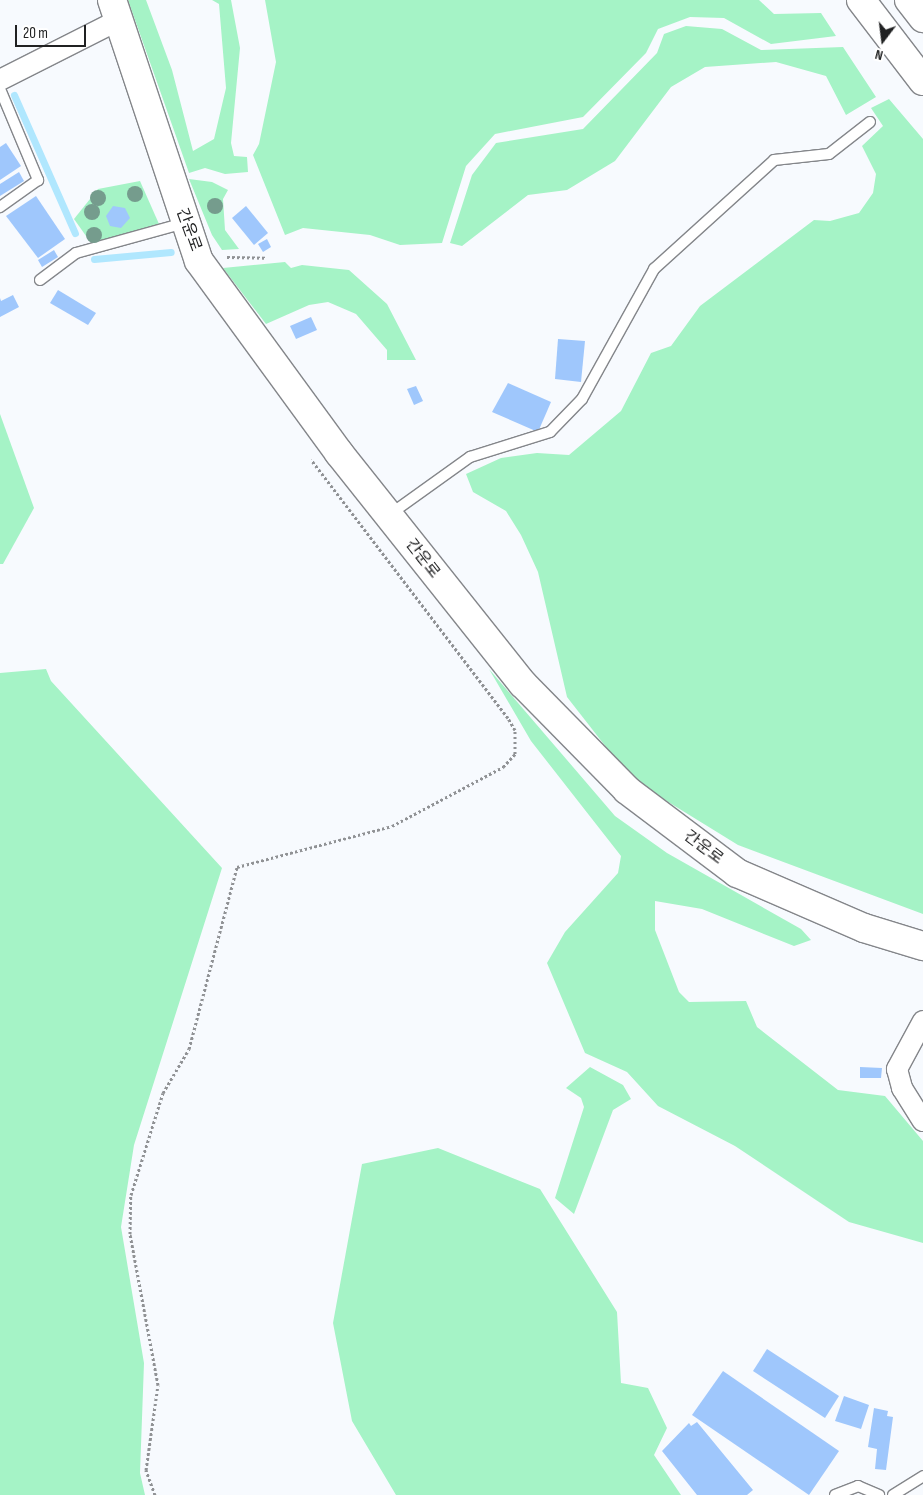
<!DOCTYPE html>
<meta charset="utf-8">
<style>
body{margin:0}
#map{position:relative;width:923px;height:1495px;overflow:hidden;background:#f7fafe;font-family:"Sofia Sans Condensed","Noto Sans KR",sans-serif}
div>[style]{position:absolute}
.green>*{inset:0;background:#a5f3c6}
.stream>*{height:7px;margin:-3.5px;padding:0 3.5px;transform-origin:3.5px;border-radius:3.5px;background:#b0e7fe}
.building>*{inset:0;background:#9fc7fc}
.path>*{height:3px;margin-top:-1.5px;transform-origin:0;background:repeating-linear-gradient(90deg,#909295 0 2.5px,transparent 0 5px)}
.roads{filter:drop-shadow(1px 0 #84868a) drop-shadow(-1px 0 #84868a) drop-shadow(0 1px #84868a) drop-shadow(0 -1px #84868a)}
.lane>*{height:10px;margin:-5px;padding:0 5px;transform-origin:5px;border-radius:5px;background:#fff}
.street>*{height:20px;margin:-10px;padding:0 10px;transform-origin:10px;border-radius:10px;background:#fff}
.secondary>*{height:28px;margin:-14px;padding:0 14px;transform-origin:14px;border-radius:14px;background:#fff}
.highway>*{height:28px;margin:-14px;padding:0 14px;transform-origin:14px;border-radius:14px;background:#fff}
.trees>*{width:16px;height:16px;margin:-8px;border-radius:50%;background:#759c8d}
span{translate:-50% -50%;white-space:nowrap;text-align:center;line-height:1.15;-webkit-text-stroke:4px #fff;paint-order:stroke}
.street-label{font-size:16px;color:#202122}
.north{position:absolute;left:858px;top:15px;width:50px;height:50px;-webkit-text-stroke:4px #fff;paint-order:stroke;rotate:195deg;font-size:14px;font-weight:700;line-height:20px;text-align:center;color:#202122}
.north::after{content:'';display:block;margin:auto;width:18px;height:22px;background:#202122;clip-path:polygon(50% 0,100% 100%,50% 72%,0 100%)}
.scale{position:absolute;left:15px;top:25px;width:71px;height:22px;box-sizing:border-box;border:2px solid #202122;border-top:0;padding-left:6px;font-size:15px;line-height:18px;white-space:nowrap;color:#202122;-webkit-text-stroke:4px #fff;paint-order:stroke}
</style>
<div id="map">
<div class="green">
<div style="clip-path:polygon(128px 0,146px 0,172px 70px,193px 151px,214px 139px,226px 88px,219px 4px,212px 0,231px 0,240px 48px,231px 143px,234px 156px,247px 157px,248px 172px,225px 174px,205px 168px,189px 173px)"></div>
<div style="clip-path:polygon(265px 0,759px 0,774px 14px,821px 13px,836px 36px,771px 44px,724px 18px,690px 17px,658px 29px,646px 53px,583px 117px,495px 134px,466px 166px,442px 243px,400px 245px,370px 235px,303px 228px,285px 235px,253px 155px,259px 144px,276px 62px)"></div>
<div style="clip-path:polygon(686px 26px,722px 29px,761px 50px,843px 47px,876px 97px,846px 115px,826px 76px,776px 62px,705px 67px,671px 87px,615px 161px,567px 190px,528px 195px,462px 246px,450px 243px,472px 175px,496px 143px,583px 129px,657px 53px,664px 34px)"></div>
<div style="clip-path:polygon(889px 99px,923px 139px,923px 914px,738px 845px,631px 779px,567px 697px,538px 572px,521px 535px,506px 511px,473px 492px,466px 474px,501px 458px,537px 453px,569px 455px,621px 411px,651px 353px,671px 346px,700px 306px,814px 220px,830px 221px,859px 213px,873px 193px,876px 174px,862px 146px,883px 126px,871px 108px)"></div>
<div style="clip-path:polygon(189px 179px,212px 182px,228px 190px,223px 199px,225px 230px,239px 249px,222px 250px,212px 235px)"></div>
<div style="clip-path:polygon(140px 181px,159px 224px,91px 243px,74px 219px,98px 189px)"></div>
<div style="clip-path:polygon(285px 262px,291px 268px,302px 265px,349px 270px,387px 304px,416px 360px,387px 360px,387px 350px,356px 314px,328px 302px,309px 305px,266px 324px,223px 268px)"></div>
<div style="clip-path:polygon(0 414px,34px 508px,3px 564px,0 564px)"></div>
<div style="clip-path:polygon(46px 669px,51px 681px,222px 868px,134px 1145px,121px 1227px,144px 1363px,140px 1473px,145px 1495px,0 1495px,0 673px)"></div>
<div style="clip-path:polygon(489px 669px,615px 816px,667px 853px,801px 929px,811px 940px,794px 946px,702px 909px,655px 901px,655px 930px,679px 992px,689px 1002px,746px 1001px,757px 1027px,838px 1090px,885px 1096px,923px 1141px,923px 1243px,849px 1222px,735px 1146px,658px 1106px,627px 1072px,585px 1053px,547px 963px,565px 932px,618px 873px,621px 856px,531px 741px)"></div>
<div style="clip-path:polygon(590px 1067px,623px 1085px,631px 1099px,613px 1110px,574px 1214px,555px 1198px,584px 1107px,581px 1098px,566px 1088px)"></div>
<div style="clip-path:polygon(438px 1148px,540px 1189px,617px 1312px,621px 1383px,648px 1388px,667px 1428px,654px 1455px,681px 1495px,396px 1495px,352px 1421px,333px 1323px,362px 1164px)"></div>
</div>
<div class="stream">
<div style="left:14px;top:95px;width:151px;rotate:66.2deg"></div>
<div style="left:94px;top:259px;width:77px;rotate:-5.2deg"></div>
</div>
<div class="building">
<div style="clip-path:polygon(6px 143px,21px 166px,0 180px,0 147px)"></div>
<div style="clip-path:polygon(19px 172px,24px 181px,0 196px,0 184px)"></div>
<div style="clip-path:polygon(36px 196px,65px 239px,38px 258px,6px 216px)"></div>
<div style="clip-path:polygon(113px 206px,125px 208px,130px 218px,121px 228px,110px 226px,106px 216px)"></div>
<div style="clip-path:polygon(246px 206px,268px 233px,254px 245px,232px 218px)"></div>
<div style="clip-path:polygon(267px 239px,271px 247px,263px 252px,258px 244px)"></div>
<div style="clip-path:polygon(54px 250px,58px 257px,42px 267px,38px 260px)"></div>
<div style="clip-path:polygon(58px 290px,96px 313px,88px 325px,50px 303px)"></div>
<div style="clip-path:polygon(13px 295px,19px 307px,0 317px,0 298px,1px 301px)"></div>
<div style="clip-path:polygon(311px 317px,317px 330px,296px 339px,290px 326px)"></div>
<div style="clip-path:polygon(558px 339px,585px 341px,581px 382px,555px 379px)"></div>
<div style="clip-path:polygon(508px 383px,551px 402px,538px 432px,492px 412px)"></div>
<div style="clip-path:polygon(416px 386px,423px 401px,414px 405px,407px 389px)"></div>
<div style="clip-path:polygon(860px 1067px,882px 1068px,881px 1078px,860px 1078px)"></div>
<div style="clip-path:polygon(767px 1349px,839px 1396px,825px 1418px,753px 1371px)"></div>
<div style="clip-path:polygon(723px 1371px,839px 1451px,809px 1495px,692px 1415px)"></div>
<div style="clip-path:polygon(844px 1396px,869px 1405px,861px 1429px,835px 1421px)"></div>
<div style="clip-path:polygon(874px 1408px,888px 1411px,887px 1416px,893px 1417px,886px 1470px,875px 1469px,877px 1449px,868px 1447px)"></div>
<div style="clip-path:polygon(697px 1422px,753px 1490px,747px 1495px,697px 1495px,662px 1451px,689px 1423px,691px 1426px)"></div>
</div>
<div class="path">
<div style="left:227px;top:257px;width:39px;rotate:1deg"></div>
<div style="left:155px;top:1495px;width:27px;rotate:-110deg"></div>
<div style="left:146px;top:1470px;width:86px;rotate:-82deg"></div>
<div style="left:158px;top:1385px;width:154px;rotate:-100.5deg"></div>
<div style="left:130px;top:1234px;width:39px;rotate:-89deg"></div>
<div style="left:131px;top:1195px;width:107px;rotate:-72.6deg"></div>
<div style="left:163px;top:1093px;width:51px;rotate:-59.4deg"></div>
<div style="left:189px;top:1049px;width:188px;rotate:-75.2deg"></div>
<div style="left:237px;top:867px;width:160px;rotate:-14.8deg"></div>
<div style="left:392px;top:826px;width:126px;rotate:-28deg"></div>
<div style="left:503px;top:767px;width:18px;rotate:-47deg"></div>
<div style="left:515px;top:754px;width:24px;rotate:-90deg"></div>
<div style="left:515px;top:730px;width:14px;rotate:-120deg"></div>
<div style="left:508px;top:718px;width:325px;rotate:-127.3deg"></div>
</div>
<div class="roads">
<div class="lane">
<div style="left:0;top:89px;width:99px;rotate:67.3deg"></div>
<div style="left:38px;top:180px;width:47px;rotate:144.6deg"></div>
<div style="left:40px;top:280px;width:45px;rotate:-36.9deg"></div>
<div style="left:76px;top:253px;width:112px;rotate:-15.5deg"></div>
<div style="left:389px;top:515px;width:100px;rotate:-35.6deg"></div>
<div style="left:470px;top:457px;width:84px;rotate:-17.4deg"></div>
<div style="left:550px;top:432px;width:46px;rotate:-45.9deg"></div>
<div style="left:582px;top:399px;width:149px;rotate:-61deg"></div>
<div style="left:654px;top:269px;width:162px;rotate:-42.2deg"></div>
<div style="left:774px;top:160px;width:55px;rotate:-6.2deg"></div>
<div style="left:829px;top:154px;width:52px;rotate:-38deg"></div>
<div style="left:835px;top:1495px;width:25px;rotate:-21deg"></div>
<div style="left:858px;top:1486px;width:23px;rotate:23deg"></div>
<div style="left:893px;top:1495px;width:36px;rotate:-32deg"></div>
</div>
<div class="street">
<div style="left:0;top:80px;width:133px;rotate:-26.8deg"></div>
<div style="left:923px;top:1021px;width:55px;rotate:118.4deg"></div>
<div style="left:897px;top:1069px;width:20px;rotate:75deg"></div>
<div style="left:902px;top:1088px;width:39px;rotate:58deg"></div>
</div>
<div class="secondary">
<div style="left:112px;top:0;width:275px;rotate:71.6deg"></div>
<div style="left:199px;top:261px;width:238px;rotate:53.9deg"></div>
<div style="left:339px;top:453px;width:295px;rotate:51.5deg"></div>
<div style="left:523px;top:684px;width:148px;rotate:45.5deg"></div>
<div style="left:627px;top:790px;width:138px;rotate:37deg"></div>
<div style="left:737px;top:873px;width:138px;rotate:23.4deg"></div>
<div style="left:864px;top:928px;width:62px;rotate:17deg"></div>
</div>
<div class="highway">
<div style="left:861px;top:0;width:102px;rotate:52.6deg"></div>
<div style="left:909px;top:0;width:23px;rotate:52deg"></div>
</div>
</div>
<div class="trees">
<div style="left:135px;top:194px"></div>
<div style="left:98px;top:198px"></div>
<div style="left:215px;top:206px"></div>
<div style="left:92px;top:212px"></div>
<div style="left:94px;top:235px"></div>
</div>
<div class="street-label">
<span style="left:188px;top:230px;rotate:70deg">간운로</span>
<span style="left:422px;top:559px;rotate:52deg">간운로</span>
<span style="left:703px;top:848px;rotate:37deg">간운로</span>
</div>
<div class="north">N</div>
<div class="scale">20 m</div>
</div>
